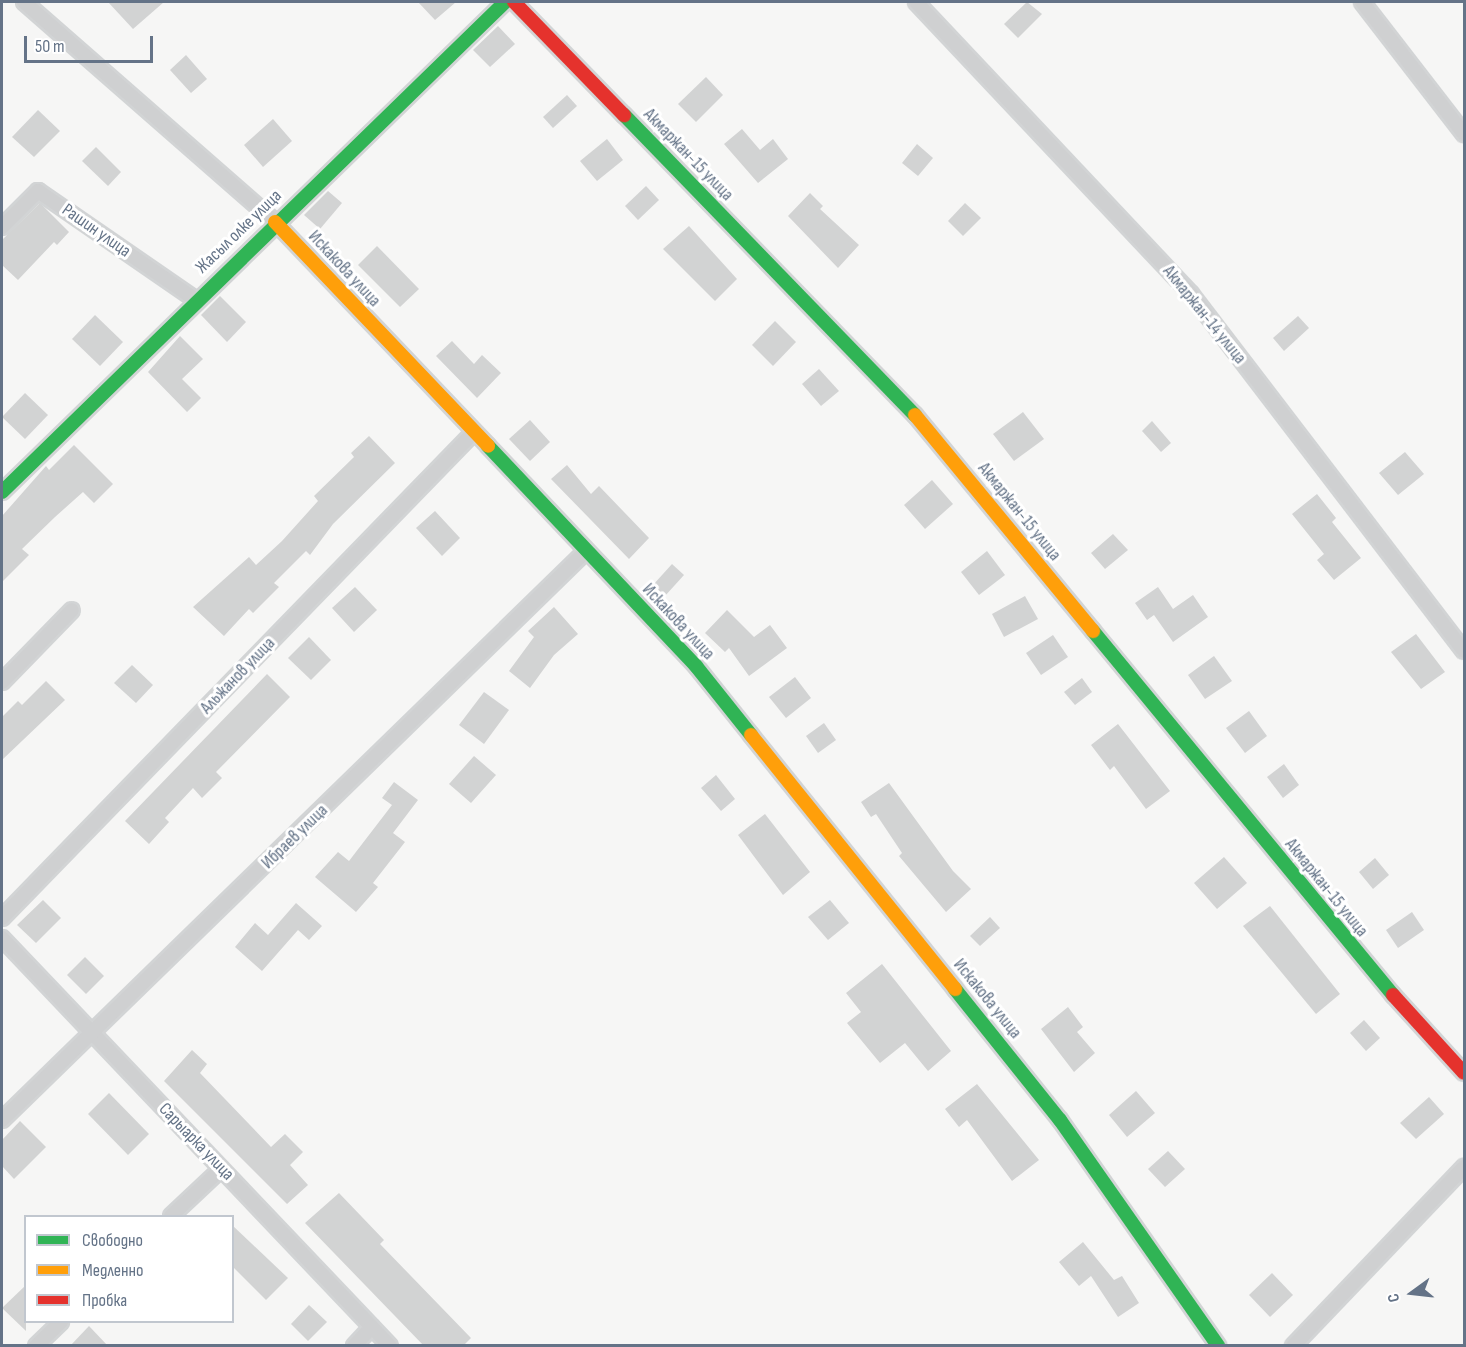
<!DOCTYPE html>
<meta charset="utf-8">
<style>
body{margin:0}
#map{position:relative;width:1466px;height:1347px;overflow:hidden;background:#f6f6f5;font-family:"Sofia Sans Condensed",sans-serif}
div>[style]{position:absolute}
.building>*{inset:0;background:#d2d3d3}
.roads{filter:drop-shadow(2px 0 #d2d4d5) drop-shadow(-2px 0 #d2d4d5) drop-shadow(0 2px #d2d4d5) drop-shadow(0 -2px #d2d4d5)}
.street>*{height:14px;margin:-7px;padding:0 7px;transform-origin:7px;border-radius:7px;background:#cfd0d1}
.fast>*{height:14px;margin:-7px;padding:0 7px;transform-origin:7px;border-radius:7px;background:#30b455}
.slow>*{height:14px;margin:-7px;padding:0 7px;transform-origin:7px;border-radius:7px;background:#ff9f0a}
.jam>*{height:14px;margin:-7px;padding:0 7px;transform-origin:7px;border-radius:7px;background:#e5322d}
span{translate:-50% -50%;white-space:nowrap;text-align:center;line-height:1.15;-webkit-text-stroke:6px #fff;paint-order:stroke}
.street-label{font-size:18px;color:#647387}
.frame{position:absolute;inset:0;border:3px solid #647387;pointer-events:none}
.legend{position:absolute;left:24px;top:1215px;width:210px;height:108px;box-sizing:border-box;background:#fff;border:2px solid #c1c7cf;margin:0;padding:8px 10px;list-style:none;font-size:18px;color:#647387}
.legend li{display:flex;align-items:center;gap:12px;height:30px}
.legend b{width:30px;border:2px solid #c1c7cf}
.north{position:absolute;left:1382px;top:1263px;width:60px;height:60px;-webkit-text-stroke:4px #fff;paint-order:stroke;rotate:255deg;font-size:16px;font-weight:700;line-height:24px;text-align:center;color:#647387}
.north::after{content:'';display:block;margin:auto;width:21px;height:27px;background:#647387;clip-path:polygon(50% 0,100% 100%,50% 72%,0 100%)}
.scale{position:absolute;left:24px;top:36px;width:129px;height:27px;box-sizing:border-box;border:3px solid #647387;border-top:0;padding-left:8px;font-size:18px;line-height:21px;white-space:nowrap;color:#647387;-webkit-text-stroke:4px #fff;paint-order:stroke}
</style>
<div id="map">
<div class="building">
<div style="clip-path:polygon(108px 2px,164px 2px,133px 29px)"></div>
<div style="clip-path:polygon(418px 2px,456px 2px,435px 20px)"></div>
<div style="clip-path:polygon(1027px 2px,1042px 14px,1018px 38px,1004px 24px)"></div>
<div style="clip-path:polygon(498px 26px,515px 44px,490px 67px,473px 50px)"></div>
<div style="clip-path:polygon(186px 55px,207px 79px,191px 93px,170px 70px)"></div>
<div style="clip-path:polygon(706px 77px,723px 95px,696px 122px,678px 104px)"></div>
<div style="clip-path:polygon(567px 95px,577px 106px,553px 128px,543px 117px)"></div>
<div style="clip-path:polygon(38px 110px,60px 131px,34px 157px,12px 137px)"></div>
<div style="clip-path:polygon(273px 119px,292px 141px,263px 167px,244px 145px)"></div>
<div style="clip-path:polygon(742px 129px,760px 150px,773px 139px,788px 159px,758px 183px,724px 144px)"></div>
<div style="clip-path:polygon(607px 139px,623px 160px,597px 181px,580px 161px)"></div>
<div style="clip-path:polygon(917px 144px,933px 158px,918px 176px,902px 163px)"></div>
<div style="clip-path:polygon(96px 147px,121px 172px,108px 186px,82px 161px)"></div>
<div style="clip-path:polygon(646px 186px,659px 200px,638px 220px,625px 206px)"></div>
<div style="clip-path:polygon(328px 191px,342px 203px,320px 229px,304px 215px)"></div>
<div style="clip-path:polygon(810px 193px,823px 206px,820px 209px,859px 245px,838px 268px,788px 216px)"></div>
<div style="clip-path:polygon(40px 203px,69px 232px,57px 245px,54px 242px,18px 280px,2px 265px,2px 240px)"></div>
<div style="clip-path:polygon(965px 203px,981px 218px,963px 236px,948px 221px)"></div>
<div style="clip-path:polygon(689px 226px,737px 279px,715px 301px,663px 249px)"></div>
<div style="clip-path:polygon(377px 246px,419px 289px,400px 307px,358px 265px)"></div>
<div style="clip-path:polygon(220px 296px,246px 322px,227px 342px,201px 315px)"></div>
<div style="clip-path:polygon(95px 315px,123px 342px,100px 366px,72px 339px)"></div>
<div style="clip-path:polygon(1298px 316px,1309px 328px,1284px 351px,1273px 338px)"></div>
<div style="clip-path:polygon(775px 321px,796px 342px,773px 366px,752px 345px)"></div>
<div style="clip-path:polygon(180px 336px,203px 359px,182px 379px,201px 398px,187px 412px,148px 372px)"></div>
<div style="clip-path:polygon(452px 341px,474px 364px,482px 355px,501px 373px,477px 398px,436px 356px)"></div>
<div style="clip-path:polygon(819px 369px,839px 391px,821px 406px,802px 384px)"></div>
<div style="clip-path:polygon(25px 393px,48px 415px,25px 439px,2px 417px)"></div>
<div style="clip-path:polygon(1023px 412px,1044px 439px,1014px 461px,993px 434px)"></div>
<div style="clip-path:polygon(530px 420px,550px 442px,530px 461px,509px 439px)"></div>
<div style="clip-path:polygon(1152px 421px,1171px 443px,1161px 452px,1142px 431px)"></div>
<div style="clip-path:polygon(369px 436px,395px 463px,333px 524px,310px 555px,306px 551px,274px 583px,279px 587px,253px 613px,249px 609px,224px 636px,193px 607px,249px 557px,256px 565px,282px 541px,318px 501px,314px 496px,354px 457px,351px 453px)"></div>
<div style="clip-path:polygon(74px 445px,113px 484px,94px 503px,83px 492px,55px 517px,22px 549px,29px 555px,2px 582px,2px 516px,46px 466px,49px 470px)"></div>
<div style="clip-path:polygon(1405px 452px,1424px 474px,1398px 495px,1379px 473px)"></div>
<div style="clip-path:polygon(567px 465px,591px 494px,599px 486px,649px 538px,629px 559px,551px 479px)"></div>
<div style="clip-path:polygon(932px 480px,953px 504px,925px 529px,904px 505px)"></div>
<div style="clip-path:polygon(1317px 494px,1336px 518px,1332px 522px,1361px 558px,1334px 580px,1317px 560px,1324px 554px,1292px 514px)"></div>
<div style="clip-path:polygon(435px 511px,460px 538px,442px 556px,416px 528px)"></div>
<div style="clip-path:polygon(1113px 534px,1128px 550px,1105px 569px,1091px 553px)"></div>
<div style="clip-path:polygon(987px 551px,1005px 575px,979px 595px,961px 572px)"></div>
<div style="clip-path:polygon(672px 564px,684px 575px,665px 596px,653px 585px)"></div>
<div style="clip-path:polygon(355px 587px,377px 610px,354px 632px,332px 608px)"></div>
<div style="clip-path:polygon(1158px 587px,1173px 609px,1193px 595px,1208px 617px,1173px 642px,1154px 615px,1147px 620px,1135px 603px)"></div>
<div style="clip-path:polygon(1025px 596px,1038px 619px,1004px 637px,992px 614px)"></div>
<div style="clip-path:polygon(554px 607px,578px 634px,554px 655px,530px 688px,509px 671px,534px 637px,528px 631px)"></div>
<div style="clip-path:polygon(727px 610px,754px 637px,770px 625px,787px 648px,749px 676px,729px 648px,725px 652px,705px 633px)"></div>
<div style="clip-path:polygon(1416px 634px,1445px 672px,1421px 689px,1391px 652px)"></div>
<div style="clip-path:polygon(1053px 635px,1068px 657px,1041px 675px,1026px 653px)"></div>
<div style="clip-path:polygon(309px 637px,331px 660px,311px 680px,288px 658px)"></div>
<div style="clip-path:polygon(1214px 656px,1232px 681px,1205px 699px,1188px 675px)"></div>
<div style="clip-path:polygon(132px 665px,153px 685px,136px 703px,114px 683px)"></div>
<div style="clip-path:polygon(267px 674px,290px 697px,216px 772px,222px 778px,202px 798px,193px 788px,165px 818px,169px 822px,149px 844px,125px 821px)"></div>
<div style="clip-path:polygon(795px 677px,811px 698px,786px 718px,769px 697px)"></div>
<div style="clip-path:polygon(1082px 678px,1092px 692px,1075px 705px,1064px 692px)"></div>
<div style="clip-path:polygon(46px 681px,65px 700px,2px 760px,2px 717px,18px 701px,22px 705px)"></div>
<div style="clip-path:polygon(484px 692px,509px 710px,484px 744px,459px 725px)"></div>
<div style="clip-path:polygon(1249px 711px,1267px 736px,1245px 753px,1226px 728px)"></div>
<div style="clip-path:polygon(824px 723px,836px 740px,818px 753px,806px 736px)"></div>
<div style="clip-path:polygon(1118px 724px,1170px 791px,1146px 809px,1114px 766px,1110px 770px,1091px 745px)"></div>
<div style="clip-path:polygon(474px 756px,496px 775px,471px 803px,449px 784px)"></div>
<div style="clip-path:polygon(1284px 764px,1299px 785px,1283px 798px,1267px 777px)"></div>
<div style="clip-path:polygon(716px 775px,735px 799px,721px 811px,701px 788px)"></div>
<div style="clip-path:polygon(394px 782px,418px 800px,393px 833px,405px 842px,373px 883px,378px 887px,356px 912px,315px 877px,338px 852px,349px 861px,392px 805px,382px 798px)"></div>
<div style="clip-path:polygon(889px 783px,953px 871px,971px 889px,946px 912px,899px 856px,902px 853px,876px 814px,871px 817px,861px 802px)"></div>
<div style="clip-path:polygon(765px 814px,810px 872px,783px 895px,738px 835px)"></div>
<div style="clip-path:polygon(1224px 857px,1247px 883px,1217px 909px,1194px 883px)"></div>
<div style="clip-path:polygon(1375px 858px,1389px 875px,1373px 889px,1359px 872px)"></div>
<div style="clip-path:polygon(43px 900px,61px 918px,36px 943px,17px 925px)"></div>
<div style="clip-path:polygon(830px 900px,849px 923px,828px 940px,808px 917px)"></div>
<div style="clip-path:polygon(296px 903px,322px 926px,309px 940px,298px 930px,262px 971px,235px 947px,255px 923px,268px 935px)"></div>
<div style="clip-path:polygon(1270px 906px,1340px 994px,1316px 1014px,1243px 926px)"></div>
<div style="clip-path:polygon(1412px 912px,1424px 930px,1398px 948px,1386px 930px)"></div>
<div style="clip-path:polygon(990px 917px,1000px 928px,980px 946px,970px 936px)"></div>
<div style="clip-path:polygon(85px 957px,104px 976px,86px 994px,67px 975px)"></div>
<div style="clip-path:polygon(882px 964px,951px 1051px,928px 1071px,905px 1043px,880px 1063px,847px 1023px,861px 1012px,846px 993px)"></div>
<div style="clip-path:polygon(1068px 1007px,1083px 1027px,1077px 1032px,1095px 1053px,1074px 1072px,1041px 1029px)"></div>
<div style="clip-path:polygon(1364px 1020px,1380px 1038px,1366px 1051px,1350px 1033px)"></div>
<div style="clip-path:polygon(192px 1050px,207px 1064px,200px 1073px,271px 1147px,285px 1134px,303px 1152px,290px 1165px,308px 1185px,287px 1204px,164px 1081px)"></div>
<div style="clip-path:polygon(977px 1084px,1039px 1160px,1012px 1181px,967px 1120px,959px 1127px,945px 1109px)"></div>
<div style="clip-path:polygon(1136px 1091px,1155px 1113px,1127px 1137px,1109px 1115px)"></div>
<div style="clip-path:polygon(109px 1093px,149px 1134px,128px 1155px,88px 1114px)"></div>
<div style="clip-path:polygon(1429px 1097px,1444px 1114px,1416px 1139px,1400px 1123px)"></div>
<div style="clip-path:polygon(20px 1121px,46px 1147px,14px 1179px,2px 1166px,2px 1140px)"></div>
<div style="clip-path:polygon(1168px 1151px,1185px 1169px,1165px 1187px,1148px 1169px)"></div>
<div style="clip-path:polygon(339px 1193px,384px 1240px,380px 1244px,471px 1338px,463px 1346px,424px 1346px,305px 1223px)"></div>
<div style="clip-path:polygon(232px 1225px,288px 1278px,266px 1300px,232px 1266px)"></div>
<div style="clip-path:polygon(1083px 1242px,1114px 1280px,1122px 1276px,1139px 1303px,1118px 1317px,1091px 1276px,1079px 1286px,1059px 1262px)"></div>
<div style="clip-path:polygon(1272px 1273px,1293px 1295px,1270px 1317px,1249px 1295px)"></div>
<div style="clip-path:polygon(26px 1285px,26px 1331px,2px 1308px)"></div>
<div style="clip-path:polygon(309px 1305px,327px 1322px,308px 1341px,291px 1324px)"></div>
<div style="clip-path:polygon(89px 1326px,108px 1346px,70px 1346px)"></div>
</div>
<div class="roads">
<div class="street">
<div style="left:24px;top:2px;width:334px;rotate:41.2deg"></div>
<div style="left:916px;top:2px;width:401px;rotate:46.7deg"></div>
<div style="left:1191px;top:294px;width:449px;rotate:52.6deg"></div>
<div style="left:1362px;top:2px;width:167px;rotate:52.3deg"></div>
<div style="left:2px;top:227px;width:51px;rotate:-45deg"></div>
<div style="left:38px;top:191px;width:192px;rotate:34.6deg"></div>
<div style="left:2px;top:682px;width:100px;rotate:-45.8deg"></div>
<div style="left:2px;top:918px;width:676px;rotate:-45.84deg"></div>
<div style="left:2px;top:938px;width:563px;rotate:46.44deg"></div>
<div style="left:2px;top:1120px;width:815px;rotate:-44.25deg"></div>
<div style="left:171px;top:1216px;width:69px;rotate:-43.2deg"></div>
<div style="left:36px;top:1346px;width:35px;rotate:-44deg"></div>
<div style="left:354px;top:1346px;width:26px;rotate:-47deg"></div>
<div style="left:1293px;top:1346px;width:248px;rotate:-46.3deg"></div>
</div>
<div class="fast">
<div style="left:624px;top:115px;width:418px;rotate:45.9deg"></div>
<div style="left:488px;top:446px;width:303px;rotate:46.6deg"></div>
<div style="left:696px;top:666px;width:88px;rotate:51.4deg"></div>
<div style="left:2px;top:492px;width:702px;rotate:-44.25deg"></div>
<div style="left:1093px;top:631px;width:472px;rotate:50.5deg"></div>
<div style="left:955px;top:989px;width:168px;rotate:51.3deg"></div>
<div style="left:1060px;top:1120px;width:276px;rotate:55deg"></div>
</div>
<div class="slow">
<div style="left:275px;top:222px;width:309px;rotate:46.4deg"></div>
<div style="left:915px;top:415px;width:280px;rotate:50.5deg"></div>
<div style="left:751px;top:735px;width:326px;rotate:51.2deg"></div>
</div>
<div class="jam">
<div style="left:514px;top:2px;width:158px;rotate:45.8deg"></div>
<div style="left:1393px;top:995px;width:105px;rotate:47.7deg"></div>
</div>
</div>
<div class="street-label">
<span style="left:688px;top:155px;rotate:46deg">Акмаржан-15 улица</span>
<span style="left:96px;top:231px;rotate:35deg">Рашин улица</span>
<span style="left:239px;top:232px;rotate:-44deg">Жасыл олке улица</span>
<span style="left:344px;top:269px;rotate:47deg">Искакова улица</span>
<span style="left:1204px;top:315px;rotate:51deg">Акмаржан-14 улица</span>
<span style="left:1019px;top:512px;rotate:51deg">Акмаржан-15 улица</span>
<span style="left:678px;top:622px;rotate:47deg">Искакова улица</span>
<span style="left:238px;top:676px;rotate:-46deg">Альжанов улица</span>
<span style="left:295px;top:837px;rotate:-44deg">Ибраев улица</span>
<span style="left:1326px;top:888px;rotate:51deg">Акмаржан-15 улица</span>
<span style="left:987px;top:999px;rotate:51deg">Искакова улица</span>
<span style="left:196px;top:1142px;rotate:46deg">Сарыарка улица</span>
</div>
<div class="frame"></div>
<ul class="legend">
<li><b style="height:8px;background:#30b455"></b>Свободно</li>
<li><b style="height:8px;background:#ff9f0a"></b>Медленно</li>
<li><b style="height:8px;background:#e5322d"></b>Пробка</li>
</ul>
<div class="north">С</div>
<div class="scale">50 m</div>
</div>
